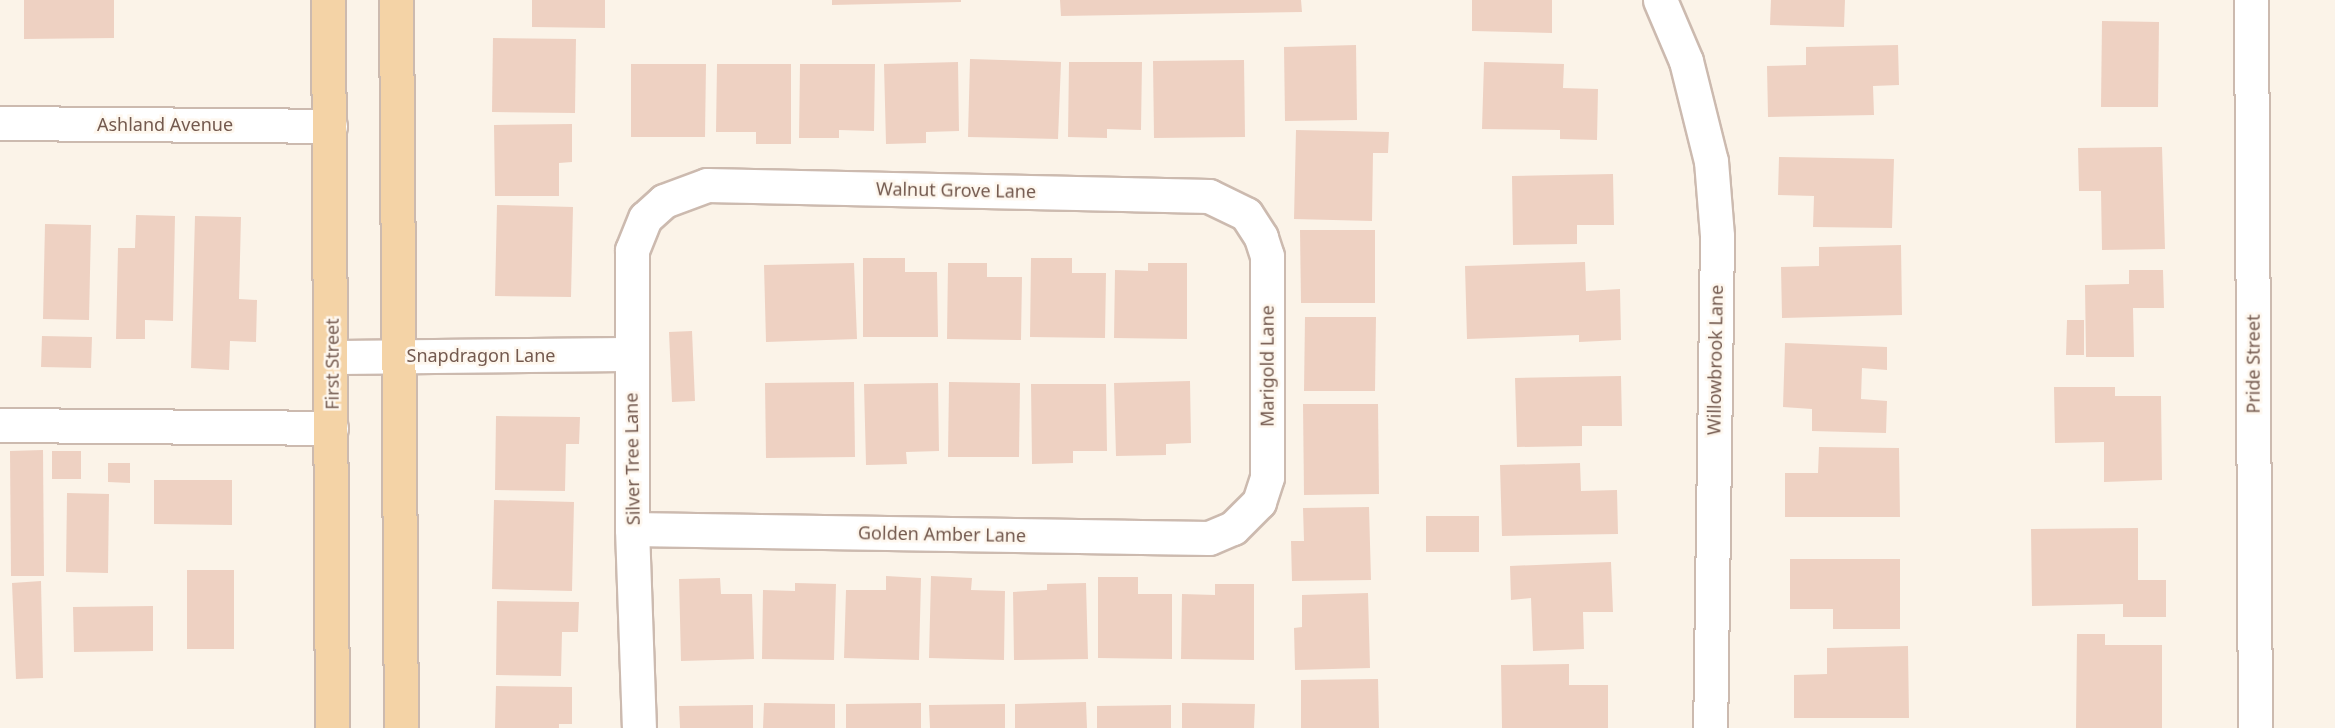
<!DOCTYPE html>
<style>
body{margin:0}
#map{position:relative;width:2335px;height:728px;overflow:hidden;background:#fbf3e8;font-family:"Noto Sans",sans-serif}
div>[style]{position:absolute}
.building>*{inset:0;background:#eed1c2}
.roads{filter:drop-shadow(2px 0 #ccbaaf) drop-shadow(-2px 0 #ccbaaf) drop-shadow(0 2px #ccbaaf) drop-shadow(0 -2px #ccbaaf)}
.minor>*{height:33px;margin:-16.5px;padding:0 16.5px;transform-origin:16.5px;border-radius:16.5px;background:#fff}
.major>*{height:33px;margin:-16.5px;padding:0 16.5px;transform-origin:16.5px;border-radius:16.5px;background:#f4d3a6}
span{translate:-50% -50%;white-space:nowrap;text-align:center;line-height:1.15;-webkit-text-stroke:5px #fef7ee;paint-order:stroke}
.street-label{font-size:18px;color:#73594e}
</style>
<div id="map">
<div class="building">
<div style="clip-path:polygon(24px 0,114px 0,114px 38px,24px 39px)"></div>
<div style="clip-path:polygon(532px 0,605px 0,605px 28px,532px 27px)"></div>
<div style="clip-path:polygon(832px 0,961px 0,961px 2px,832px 5px)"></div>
<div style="clip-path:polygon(1060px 0,1301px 0,1302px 12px,1061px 16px)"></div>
<div style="clip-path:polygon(1472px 0,1552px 0,1552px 33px,1472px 31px)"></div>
<div style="clip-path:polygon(1771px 0,1845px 0,1844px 27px,1770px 25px)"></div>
<div style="clip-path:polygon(2102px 21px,2159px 22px,2158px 107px,2101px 107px)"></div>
<div style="clip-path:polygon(493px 38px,576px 39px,575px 113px,492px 112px)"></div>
<div style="clip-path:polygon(1356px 45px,1357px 120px,1285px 121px,1284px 47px)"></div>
<div style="clip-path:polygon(1898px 45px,1899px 85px,1873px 86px,1874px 115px,1768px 117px,1767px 66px,1806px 65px,1806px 47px)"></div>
<div style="clip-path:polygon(970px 59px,1061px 62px,1058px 139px,968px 137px)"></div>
<div style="clip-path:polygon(1244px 60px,1245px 137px,1154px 138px,1153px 61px)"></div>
<div style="clip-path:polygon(958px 62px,959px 131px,926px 132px,926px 143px,886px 144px,884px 64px)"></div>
<div style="clip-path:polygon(1069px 62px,1142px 62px,1141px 130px,1107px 129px,1107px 138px,1068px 137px)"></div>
<div style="clip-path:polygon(1484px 62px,1564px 64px,1563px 88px,1598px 89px,1597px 140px,1560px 139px,1560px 130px,1482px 129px)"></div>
<div style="clip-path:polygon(631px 64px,706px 64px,705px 137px,631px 137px)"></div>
<div style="clip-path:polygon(717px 64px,791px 64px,791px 144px,756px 144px,756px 132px,716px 132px)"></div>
<div style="clip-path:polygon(800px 64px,875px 64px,874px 131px,839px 130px,839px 138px,799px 138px)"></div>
<div style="clip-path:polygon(572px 124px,572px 162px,559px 163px,559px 196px,495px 196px,494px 125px)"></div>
<div style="clip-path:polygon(1296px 130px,1389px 132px,1388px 153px,1373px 153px,1372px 221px,1294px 219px)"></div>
<div style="clip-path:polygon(2162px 147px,2165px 249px,2102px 250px,2101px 191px,2079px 191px,2078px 148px)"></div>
<div style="clip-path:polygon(1779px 157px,1894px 159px,1892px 228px,1813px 227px,1814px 196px,1778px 195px)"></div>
<div style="clip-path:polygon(1613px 174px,1614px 225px,1577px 225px,1577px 244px,1513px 245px,1512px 176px)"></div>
<div style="clip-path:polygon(497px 205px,573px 207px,571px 297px,495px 296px)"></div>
<div style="clip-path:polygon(136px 215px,175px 216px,173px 321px,145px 320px,145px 339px,116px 339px,118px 248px,135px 248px)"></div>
<div style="clip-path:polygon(195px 216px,241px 217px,239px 299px,257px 300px,256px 342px,230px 341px,229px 370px,191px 368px)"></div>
<div style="clip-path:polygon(45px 224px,91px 225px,89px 320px,43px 319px)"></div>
<div style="clip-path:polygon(1300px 230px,1375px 230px,1375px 303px,1301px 303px)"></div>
<div style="clip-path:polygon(1901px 245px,1902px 315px,1782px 318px,1781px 267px,1819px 266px,1819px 247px)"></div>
<div style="clip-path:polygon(863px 258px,905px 258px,905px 272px,937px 272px,938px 337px,863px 337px)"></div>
<div style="clip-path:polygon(1031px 258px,1072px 258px,1072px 273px,1106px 273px,1105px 338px,1030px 337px)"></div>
<div style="clip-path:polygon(1585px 262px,1586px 291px,1620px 289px,1621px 340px,1579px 342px,1579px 335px,1467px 339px,1465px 266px)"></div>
<div style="clip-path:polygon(854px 263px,857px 339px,766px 342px,764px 265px)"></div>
<div style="clip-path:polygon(948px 263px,987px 263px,987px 277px,1022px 277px,1021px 340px,947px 339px)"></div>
<div style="clip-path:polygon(1148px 263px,1187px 263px,1187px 339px,1114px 338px,1115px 270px,1148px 271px)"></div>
<div style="clip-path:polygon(2129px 270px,2163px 270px,2164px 308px,2133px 308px,2134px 357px,2086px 357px,2085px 285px,2129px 284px)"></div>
<div style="clip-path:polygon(1305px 317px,1376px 317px,1375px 391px,1304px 391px)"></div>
<div style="clip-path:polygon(2067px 320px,2084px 320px,2084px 355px,2066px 355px)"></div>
<div style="clip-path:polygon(692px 331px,695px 401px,672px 402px,669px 332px)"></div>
<div style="clip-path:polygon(42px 336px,92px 337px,91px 368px,41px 367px)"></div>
<div style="clip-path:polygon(1785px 343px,1887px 347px,1887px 370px,1862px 368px,1861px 399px,1887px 401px,1886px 433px,1812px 431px,1812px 409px,1783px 407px)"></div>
<div style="clip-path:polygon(1621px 376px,1622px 426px,1582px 426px,1582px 446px,1517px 447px,1515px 378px)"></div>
<div style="clip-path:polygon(1190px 381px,1191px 443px,1166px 444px,1166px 455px,1116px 456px,1114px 383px)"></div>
<div style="clip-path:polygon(854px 382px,855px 457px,766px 458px,765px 383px)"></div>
<div style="clip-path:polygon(949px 382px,1020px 383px,1019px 457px,948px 457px)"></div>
<div style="clip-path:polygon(938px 383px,939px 451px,906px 452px,907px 464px,866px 465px,864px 384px)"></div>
<div style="clip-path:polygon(1031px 384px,1106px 384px,1107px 451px,1073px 451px,1073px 463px,1032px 464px)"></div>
<div style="clip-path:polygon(2054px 387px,2115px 387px,2115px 396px,2161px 396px,2162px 480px,2104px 482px,2104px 442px,2055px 443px)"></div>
<div style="clip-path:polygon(1303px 404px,1378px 404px,1379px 494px,1304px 495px)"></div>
<div style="clip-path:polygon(496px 416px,580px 417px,579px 444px,566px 444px,565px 491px,495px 490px)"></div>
<div style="clip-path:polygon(1819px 447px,1899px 448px,1900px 517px,1785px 517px,1785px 473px,1818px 473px)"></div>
<div style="clip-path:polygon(43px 450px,44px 576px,11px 576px,10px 451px)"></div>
<div style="clip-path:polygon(52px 451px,81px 451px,81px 479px,52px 479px)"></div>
<div style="clip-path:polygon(108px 463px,130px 463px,130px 483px,108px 482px)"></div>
<div style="clip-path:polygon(1580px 463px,1581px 491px,1617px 490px,1618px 534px,1502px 536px,1500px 465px)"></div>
<div style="clip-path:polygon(154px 480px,232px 480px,232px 525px,154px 524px)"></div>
<div style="clip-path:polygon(67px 493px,109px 494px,108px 573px,66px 572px)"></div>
<div style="clip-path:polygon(494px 500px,574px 502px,572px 591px,492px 589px)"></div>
<div style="clip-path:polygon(1369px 507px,1371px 580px,1292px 581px,1291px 541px,1304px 541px,1303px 508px)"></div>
<div style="clip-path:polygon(1426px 516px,1479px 516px,1479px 552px,1426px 552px)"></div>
<div style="clip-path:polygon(2138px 528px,2138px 580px,2166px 580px,2166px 617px,2123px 617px,2123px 604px,2032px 606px,2031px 529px)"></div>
<div style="clip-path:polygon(1790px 559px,1900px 559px,1900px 629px,1833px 629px,1833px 609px,1790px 609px)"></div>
<div style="clip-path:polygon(1611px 562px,1613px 612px,1583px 612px,1584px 649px,1533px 651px,1531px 598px,1511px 600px,1510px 566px)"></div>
<div style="clip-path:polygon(187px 570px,234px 570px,234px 649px,187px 649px)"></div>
<div style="clip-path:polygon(886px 576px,921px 578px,919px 660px,844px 658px,846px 590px,886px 590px)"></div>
<div style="clip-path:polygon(931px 576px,972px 578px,971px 590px,1005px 591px,1004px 660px,929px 658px)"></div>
<div style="clip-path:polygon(1098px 577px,1138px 577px,1138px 594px,1172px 594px,1172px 659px,1098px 658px)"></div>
<div style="clip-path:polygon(720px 578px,721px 594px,752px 594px,754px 659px,681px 661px,679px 579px)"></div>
<div style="clip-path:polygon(41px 581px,43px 678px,16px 679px,12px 583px)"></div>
<div style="clip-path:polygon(795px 583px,836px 584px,834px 660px,762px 659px,763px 590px,795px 591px)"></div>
<div style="clip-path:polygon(1086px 583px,1088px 659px,1014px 660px,1013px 592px,1047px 590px,1047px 584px)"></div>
<div style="clip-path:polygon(1215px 584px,1254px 584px,1254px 660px,1181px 659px,1182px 594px,1215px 595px)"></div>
<div style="clip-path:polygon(1368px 593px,1370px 668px,1295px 670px,1294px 628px,1302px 627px,1302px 595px)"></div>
<div style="clip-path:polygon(497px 601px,579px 602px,578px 632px,562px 632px,561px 676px,496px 675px)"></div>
<div style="clip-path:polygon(153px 606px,153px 651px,74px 652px,73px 607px)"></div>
<div style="clip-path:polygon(2077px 634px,2105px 634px,2105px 645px,2162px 645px,2162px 728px,2076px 728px)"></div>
<div style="clip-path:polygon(1908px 646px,1909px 718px,1794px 718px,1794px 675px,1827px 674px,1827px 648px)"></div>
<div style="clip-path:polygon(1569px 664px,1569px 685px,1608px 685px,1608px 728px,1502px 728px,1501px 665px)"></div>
<div style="clip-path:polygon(1378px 679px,1379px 728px,1301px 728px,1301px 680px)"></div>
<div style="clip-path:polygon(496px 686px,572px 687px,572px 724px,559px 724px,559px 728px,495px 728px)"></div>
<div style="clip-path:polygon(1086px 702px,1087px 728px,1015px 728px,1015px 704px)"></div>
<div style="clip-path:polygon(764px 703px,835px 704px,835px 728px,763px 728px)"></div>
<div style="clip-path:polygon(921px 703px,921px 728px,846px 728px,846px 704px)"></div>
<div style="clip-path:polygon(1182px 703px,1255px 704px,1254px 728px,1182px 728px)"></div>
<div style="clip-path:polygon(1005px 704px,1005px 728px,930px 728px,929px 705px)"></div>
<div style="clip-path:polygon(753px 705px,753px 728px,680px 728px,679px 706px)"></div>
<div style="clip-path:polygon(1171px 705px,1171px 728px,1097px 728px,1097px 706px)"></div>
</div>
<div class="roads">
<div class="minor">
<div style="left:1660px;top:0;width:66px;rotate:66.9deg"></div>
<div style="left:1686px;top:61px;width:103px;rotate:76deg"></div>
<div style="left:1711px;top:161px;width:75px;rotate:85.4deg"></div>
<div style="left:1717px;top:236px;width:492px;rotate:90.8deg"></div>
<div style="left:2251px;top:0;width:728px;rotate:89.69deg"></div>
<div style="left:0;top:123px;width:330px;rotate:0.5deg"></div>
<div style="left:332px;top:357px;width:299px;rotate:-0.6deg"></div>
<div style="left:0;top:425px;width:331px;rotate:0.5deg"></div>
<div style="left:632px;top:529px;width:577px;rotate:0.89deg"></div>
<div style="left:1209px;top:538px;width:26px;rotate:-23deg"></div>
<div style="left:1233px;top:528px;width:37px;rotate:-45deg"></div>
<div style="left:1259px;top:502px;width:26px;rotate:-72deg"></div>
<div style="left:1267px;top:477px;width:221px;rotate:-90deg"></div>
<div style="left:1267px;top:256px;width:20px;rotate:-108deg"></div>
<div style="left:1261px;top:237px;width:27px;rotate:-123deg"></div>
<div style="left:1246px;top:214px;width:41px;rotate:-154.1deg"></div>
<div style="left:1209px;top:196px;width:502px;rotate:-178.74deg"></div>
<div style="left:707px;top:185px;width:46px;rotate:159.6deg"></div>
<div style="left:664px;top:201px;width:25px;rotate:138deg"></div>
<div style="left:645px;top:218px;width:35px;rotate:112deg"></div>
<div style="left:632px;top:250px;width:279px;rotate:90deg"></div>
<div style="left:632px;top:529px;width:199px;rotate:88deg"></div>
</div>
<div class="major">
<div style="left:328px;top:0;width:728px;rotate:89.69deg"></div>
<div style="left:396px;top:0;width:728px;rotate:89.61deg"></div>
</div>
</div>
<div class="street-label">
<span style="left:165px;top:124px">Ashland Avenue</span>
<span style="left:956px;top:190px;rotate:1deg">Walnut Grove Lane</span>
<span style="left:481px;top:355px">Snapdragon Lane</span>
<span style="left:1715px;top:360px;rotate:-89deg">Willowbrook Lane</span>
<span style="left:332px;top:364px;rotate:-90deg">First Street</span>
<span style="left:2253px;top:364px;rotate:-90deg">Pride Street</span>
<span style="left:1267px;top:366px;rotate:-90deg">Marigold Lane</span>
<span style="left:632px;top:459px;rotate:-91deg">Silver Tree Lane</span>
<span style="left:942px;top:534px;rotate:1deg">Golden Amber Lane</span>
</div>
</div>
